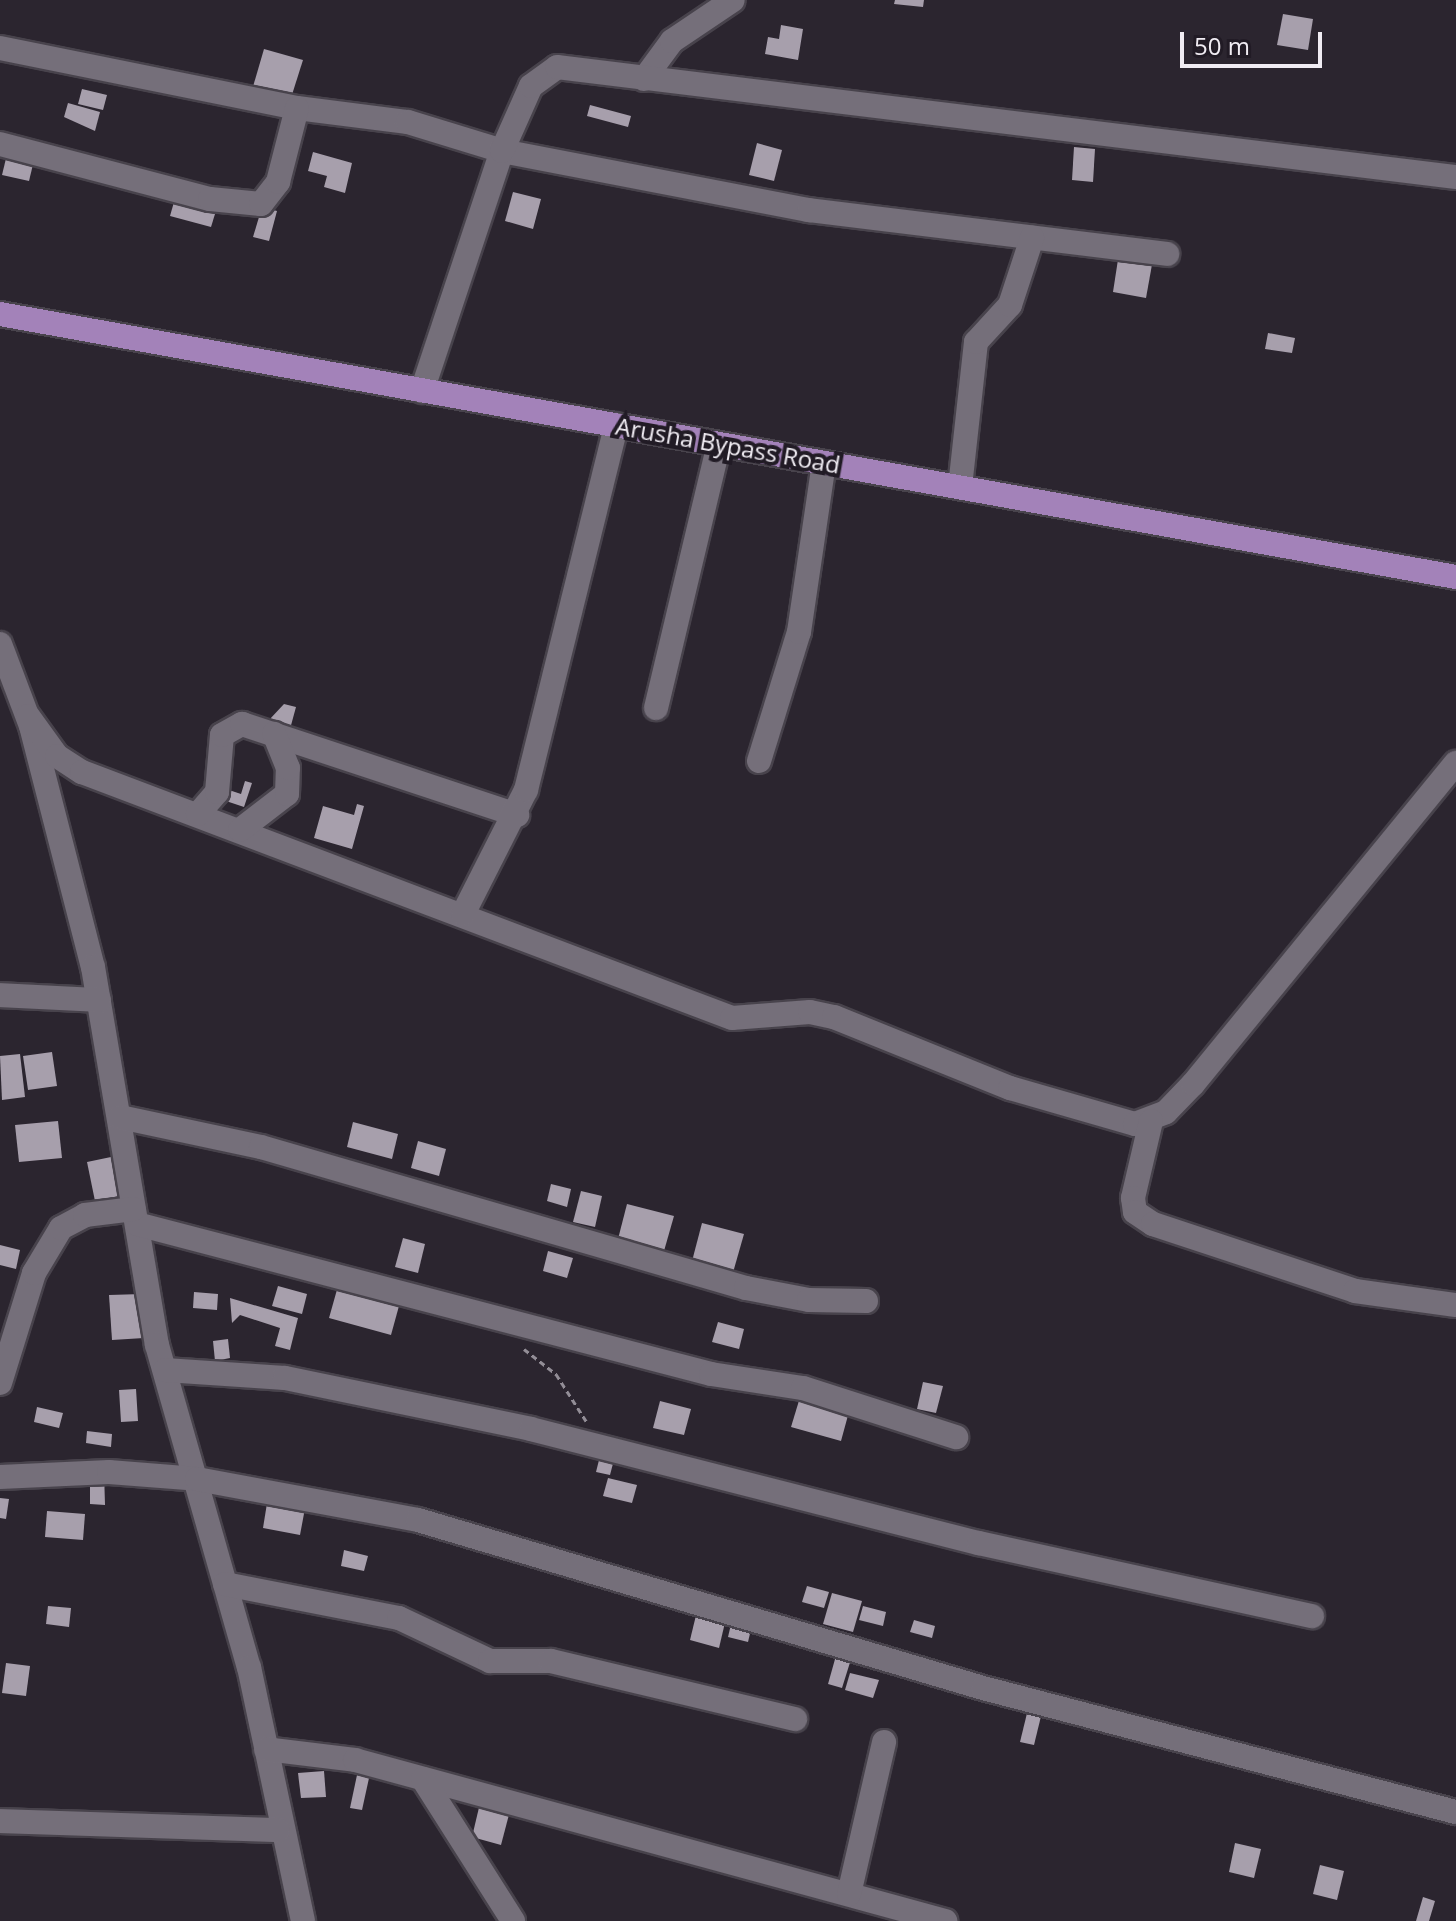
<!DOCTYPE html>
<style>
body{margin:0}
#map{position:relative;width:1456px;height:1921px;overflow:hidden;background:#2b252f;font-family:"Open Sans",sans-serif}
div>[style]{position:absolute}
.building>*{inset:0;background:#a79fac}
.path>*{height:3px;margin-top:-1.5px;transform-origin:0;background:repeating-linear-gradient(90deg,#938e97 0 6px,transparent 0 10px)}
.roads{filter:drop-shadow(2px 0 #48434c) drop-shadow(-2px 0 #48434c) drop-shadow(0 2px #48434c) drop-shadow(0 -2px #48434c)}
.minor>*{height:24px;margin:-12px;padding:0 12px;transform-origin:12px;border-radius:12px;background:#756f7a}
.major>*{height:24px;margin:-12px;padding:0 12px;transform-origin:12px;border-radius:12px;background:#a382b9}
span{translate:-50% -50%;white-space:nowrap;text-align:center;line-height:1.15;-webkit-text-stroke:8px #211b25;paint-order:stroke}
.street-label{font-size:24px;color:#f0ecf3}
.scale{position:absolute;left:1180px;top:32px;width:142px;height:36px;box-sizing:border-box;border:4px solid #f0ecf3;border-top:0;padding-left:10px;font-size:24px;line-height:28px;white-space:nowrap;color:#f0ecf3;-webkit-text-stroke:6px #211b25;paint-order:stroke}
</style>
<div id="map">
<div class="building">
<div style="clip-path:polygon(895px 0,924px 0,923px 7px,894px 4px)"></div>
<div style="clip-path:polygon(1283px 14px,1313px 19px,1308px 50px,1277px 45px)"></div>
<div style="clip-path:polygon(781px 25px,803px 29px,798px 60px,765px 54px,768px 37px,779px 39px)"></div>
<div style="clip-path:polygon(264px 49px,303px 60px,290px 101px,252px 90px)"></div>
<div style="clip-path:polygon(82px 89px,107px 95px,103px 110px,78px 104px)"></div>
<div style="clip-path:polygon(68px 103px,100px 112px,95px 131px,64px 117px)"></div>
<div style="clip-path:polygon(590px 105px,631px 116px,628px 127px,587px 116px)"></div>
<div style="clip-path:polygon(757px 143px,782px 150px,774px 181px,749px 175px)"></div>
<div style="clip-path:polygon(9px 146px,36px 152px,29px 181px,2px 175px)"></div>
<div style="clip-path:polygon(1074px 147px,1095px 149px,1093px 182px,1072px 180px)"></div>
<div style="clip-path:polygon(313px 152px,352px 163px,345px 193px,324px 187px,327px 176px,308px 171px)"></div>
<div style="clip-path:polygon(513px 192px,541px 199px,533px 229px,505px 221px)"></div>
<div style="clip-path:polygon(174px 202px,215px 214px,211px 227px,170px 216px)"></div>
<div style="clip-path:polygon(262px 207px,277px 211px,269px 241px,253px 237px)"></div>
<div style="clip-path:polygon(1119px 253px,1153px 259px,1146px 298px,1113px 292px)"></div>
<div style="clip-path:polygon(1268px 333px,1295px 338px,1292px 353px,1265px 349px)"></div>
<div style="clip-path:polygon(284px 704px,296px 707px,290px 729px,269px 720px)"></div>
<div style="clip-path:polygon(245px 781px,252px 783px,244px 807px,223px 800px,226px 789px,241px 794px)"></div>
<div style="clip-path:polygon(357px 804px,364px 806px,352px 849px,314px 838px,323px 806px,354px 815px)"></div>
<div style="clip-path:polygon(52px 1052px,57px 1086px,28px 1090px,23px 1056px)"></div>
<div style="clip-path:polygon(20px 1054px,25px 1097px,2px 1100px,0 1056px)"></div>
<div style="clip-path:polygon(58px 1121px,62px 1158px,19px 1162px,15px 1125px)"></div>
<div style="clip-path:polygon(353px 1122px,398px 1134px,392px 1159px,347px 1147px)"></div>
<div style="clip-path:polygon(418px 1141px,446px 1149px,439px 1176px,411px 1168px)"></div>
<div style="clip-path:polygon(111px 1157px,119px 1196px,95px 1201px,87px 1162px)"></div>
<div style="clip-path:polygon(551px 1184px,571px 1189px,567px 1207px,547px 1201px)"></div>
<div style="clip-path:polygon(581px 1191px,602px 1196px,595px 1227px,573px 1222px)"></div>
<div style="clip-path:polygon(627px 1204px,674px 1216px,664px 1251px,618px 1239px)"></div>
<div style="clip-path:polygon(702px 1223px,744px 1234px,732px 1276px,691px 1265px)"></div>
<div style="clip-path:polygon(403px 1238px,425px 1244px,418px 1273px,395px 1267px)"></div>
<div style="clip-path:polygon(0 1245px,20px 1250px,16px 1269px,0 1265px)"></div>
<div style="clip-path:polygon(548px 1251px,573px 1258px,567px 1278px,543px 1271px)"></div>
<div style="clip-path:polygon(340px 1279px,402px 1295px,391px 1335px,329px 1318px)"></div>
<div style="clip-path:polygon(278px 1286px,307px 1294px,302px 1314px,272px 1306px)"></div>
<div style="clip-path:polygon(194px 1292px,218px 1294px,217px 1310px,193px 1308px)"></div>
<div style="clip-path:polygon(142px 1294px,144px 1338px,112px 1340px,109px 1295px)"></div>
<div style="clip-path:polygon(230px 1298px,298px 1318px,290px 1350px,275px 1346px,280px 1328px,240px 1315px,232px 1323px)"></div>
<div style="clip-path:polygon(718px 1322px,744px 1329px,739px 1349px,712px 1342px)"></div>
<div style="clip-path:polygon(228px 1339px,230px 1358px,215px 1361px,213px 1341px)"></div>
<div style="clip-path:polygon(923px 1382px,943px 1386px,936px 1413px,917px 1409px)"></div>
<div style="clip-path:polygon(136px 1389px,138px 1421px,121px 1422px,119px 1390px)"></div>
<div style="clip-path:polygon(801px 1394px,850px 1408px,841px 1441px,791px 1427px)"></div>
<div style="clip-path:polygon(660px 1401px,691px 1409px,684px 1435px,653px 1428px)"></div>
<div style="clip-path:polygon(37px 1407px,63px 1413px,59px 1428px,34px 1422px)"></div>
<div style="clip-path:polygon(87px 1431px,112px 1434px,111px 1447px,86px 1443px)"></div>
<div style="clip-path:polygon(602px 1448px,616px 1452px,610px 1475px,596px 1472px)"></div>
<div style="clip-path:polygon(90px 1470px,104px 1471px,105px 1505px,90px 1504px)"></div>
<div style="clip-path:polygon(608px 1478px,637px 1485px,632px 1503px,603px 1496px)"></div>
<div style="clip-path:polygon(269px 1491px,307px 1498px,300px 1535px,263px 1528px)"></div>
<div style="clip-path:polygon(0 1498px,9px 1499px,6px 1519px,0 1518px)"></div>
<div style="clip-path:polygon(47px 1511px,85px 1514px,83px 1540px,45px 1537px)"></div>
<div style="clip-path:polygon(344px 1550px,368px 1556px,364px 1571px,341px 1566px)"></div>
<div style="clip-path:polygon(807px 1586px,829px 1592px,824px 1608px,802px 1602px)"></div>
<div style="clip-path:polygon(832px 1593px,862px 1601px,853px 1632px,823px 1624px)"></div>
<div style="clip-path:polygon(48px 1606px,71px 1608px,69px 1627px,46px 1624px)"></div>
<div style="clip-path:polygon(863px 1606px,886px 1612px,883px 1626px,859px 1620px)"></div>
<div style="clip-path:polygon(698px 1607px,727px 1614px,719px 1648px,690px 1640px)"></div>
<div style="clip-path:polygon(732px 1620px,752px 1625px,748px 1642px,728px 1637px)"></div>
<div style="clip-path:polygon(914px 1620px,935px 1626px,932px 1638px,910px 1632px)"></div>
<div style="clip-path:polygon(837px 1652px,852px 1656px,842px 1688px,828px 1684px)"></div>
<div style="clip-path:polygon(6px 1663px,30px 1666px,26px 1696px,2px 1693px)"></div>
<div style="clip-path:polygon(850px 1673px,879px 1680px,873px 1698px,845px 1690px)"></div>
<div style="clip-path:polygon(1029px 1705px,1043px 1708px,1034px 1745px,1020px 1742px)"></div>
<div style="clip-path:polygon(324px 1771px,326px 1797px,301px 1798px,298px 1773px)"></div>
<div style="clip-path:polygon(357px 1775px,369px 1778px,362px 1810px,350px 1808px)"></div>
<div style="clip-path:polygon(481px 1799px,511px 1807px,501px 1845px,472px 1837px)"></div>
<div style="clip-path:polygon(1235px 1843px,1261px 1849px,1254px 1878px,1229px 1872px)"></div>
<div style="clip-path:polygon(1320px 1865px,1344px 1871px,1337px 1900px,1313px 1894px)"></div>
<div style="clip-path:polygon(1423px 1897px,1435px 1901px,1429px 1921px,1416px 1921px)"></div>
</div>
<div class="path">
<div style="left:524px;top:1349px;width:41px;rotate:38deg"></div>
<div style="left:556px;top:1374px;width:56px;rotate:57.4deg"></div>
</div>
<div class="roads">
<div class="minor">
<div style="left:0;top:48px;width:303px;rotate:11.4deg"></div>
<div style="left:297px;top:108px;width:112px;rotate:7.2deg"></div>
<div style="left:408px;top:122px;width:98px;rotate:17.1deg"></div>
<div style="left:502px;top:151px;width:313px;rotate:10.9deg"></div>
<div style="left:809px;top:210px;width:361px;rotate:7deg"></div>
<div style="left:644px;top:79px;width:47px;rotate:-53.6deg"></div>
<div style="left:672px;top:41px;width:73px;rotate:-33.9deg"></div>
<div style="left:0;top:144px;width:217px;rotate:14.7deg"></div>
<div style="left:210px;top:199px;width:51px;rotate:5.6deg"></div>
<div style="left:261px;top:204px;width:28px;rotate:-52deg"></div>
<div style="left:278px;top:182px;width:76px;rotate:-75.6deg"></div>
<div style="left:422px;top:391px;width:253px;rotate:-71.6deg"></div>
<div style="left:502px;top:151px;width:71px;rotate:-66deg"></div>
<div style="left:531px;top:86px;width:32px;rotate:-36deg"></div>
<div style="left:557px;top:67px;width:906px;rotate:6.98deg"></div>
<div style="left:960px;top:487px;width:146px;rotate:-83.7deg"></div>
<div style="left:976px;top:342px;width:50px;rotate:-47.4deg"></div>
<div style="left:1010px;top:305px;width:71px;rotate:-71.8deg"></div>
<div style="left:0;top:644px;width:88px;rotate:69.3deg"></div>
<div style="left:31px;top:726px;width:249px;rotate:75.6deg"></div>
<div style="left:93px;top:967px;width:383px;rotate:80.4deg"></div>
<div style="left:157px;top:1345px;width:335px;rotate:74.1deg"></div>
<div style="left:249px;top:1667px;width:260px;rotate:78deg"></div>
<div style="left:656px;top:708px;width:271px;rotate:-76.6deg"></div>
<div style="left:28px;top:716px;width:49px;rotate:54.1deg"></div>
<div style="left:57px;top:756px;width:30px;rotate:33deg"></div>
<div style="left:82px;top:772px;width:695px;rotate:20.73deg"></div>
<div style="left:732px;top:1018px;width:78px;rotate:-4.4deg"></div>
<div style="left:810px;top:1012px;width:25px;rotate:12deg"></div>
<div style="left:834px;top:1017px;width:190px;rotate:22deg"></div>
<div style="left:1010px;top:1088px;width:130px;rotate:16.1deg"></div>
<div style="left:1135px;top:1124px;width:33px;rotate:-21deg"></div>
<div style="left:1166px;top:1112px;width:39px;rotate:-46deg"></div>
<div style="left:1193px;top:1084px;width:415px;rotate:-50.7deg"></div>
<div style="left:759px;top:761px;width:135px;rotate:-72.8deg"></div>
<div style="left:799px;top:632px;width:171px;rotate:-81.6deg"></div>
<div style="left:198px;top:814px;width:29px;rotate:-49deg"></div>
<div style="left:217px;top:792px;width:57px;rotate:-85deg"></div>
<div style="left:222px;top:735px;width:23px;rotate:-29deg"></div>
<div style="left:242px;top:724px;width:290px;rotate:18.3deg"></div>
<div style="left:240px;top:830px;width:59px;rotate:-37.5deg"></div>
<div style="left:287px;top:794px;width:26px;rotate:-88deg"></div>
<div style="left:288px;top:768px;width:37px;rotate:-112deg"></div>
<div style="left:463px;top:914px;width:139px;rotate:-63.1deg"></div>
<div style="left:526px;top:790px;width:376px;rotate:-76.1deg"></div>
<div style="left:0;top:995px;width:99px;rotate:2.9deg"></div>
<div style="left:120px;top:1117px;width:144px;rotate:12deg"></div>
<div style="left:261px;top:1147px;width:505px;rotate:16.21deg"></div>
<div style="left:746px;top:1288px;width:64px;rotate:10.8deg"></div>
<div style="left:809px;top:1300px;width:57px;rotate:1deg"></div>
<div style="left:1151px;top:1121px;width:79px;rotate:103.2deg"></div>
<div style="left:1133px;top:1198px;width:14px;rotate:82deg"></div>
<div style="left:1135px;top:1212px;width:22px;rotate:34deg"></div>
<div style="left:1153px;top:1224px;width:213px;rotate:18.3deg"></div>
<div style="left:1355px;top:1291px;width:102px;rotate:7.9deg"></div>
<div style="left:137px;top:1224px;width:593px;rotate:14.65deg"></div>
<div style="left:711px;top:1374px;width:93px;rotate:8.7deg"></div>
<div style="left:803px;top:1388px;width:161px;rotate:17.8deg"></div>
<div style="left:165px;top:1370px;width:120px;rotate:3.8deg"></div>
<div style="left:285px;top:1378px;width:251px;rotate:11.7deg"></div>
<div style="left:531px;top:1429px;width:462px;rotate:14.3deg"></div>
<div style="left:979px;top:1543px;width:341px;rotate:12.4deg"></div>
<div style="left:0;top:1383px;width:115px;rotate:-72.8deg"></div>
<div style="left:34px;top:1273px;width:52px;rotate:-59deg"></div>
<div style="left:61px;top:1228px;width:27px;rotate:-28deg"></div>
<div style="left:85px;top:1215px;width:49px;rotate:-7deg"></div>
<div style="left:0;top:1477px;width:109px;rotate:-2.6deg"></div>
<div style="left:109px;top:1472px;width:88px;rotate:4.5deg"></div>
<div style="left:197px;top:1479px;width:225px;rotate:10.5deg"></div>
<div style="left:418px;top:1520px;width:589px;rotate:16.56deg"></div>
<div style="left:983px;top:1688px;width:489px;rotate:14.7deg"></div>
<div style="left:225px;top:1584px;width:177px;rotate:11.1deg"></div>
<div style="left:399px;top:1618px;width:101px;rotate:25.3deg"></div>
<div style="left:490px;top:1661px;width:61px"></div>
<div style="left:551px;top:1661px;width:251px;rotate:13.4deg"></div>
<div style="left:266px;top:1749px;width:90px;rotate:7deg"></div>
<div style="left:355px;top:1760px;width:612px;rotate:15.26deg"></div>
<div style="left:423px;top:1779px;width:168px;rotate:57.6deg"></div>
<div style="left:0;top:1821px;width:278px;rotate:1.9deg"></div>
<div style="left:849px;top:1894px;width:156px;rotate:-77deg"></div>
</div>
<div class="major">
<div style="left:0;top:314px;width:1480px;rotate:10.24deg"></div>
</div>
</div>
<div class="street-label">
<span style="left:728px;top:445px;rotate:10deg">Arusha Bypass Road</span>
</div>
<div class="scale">50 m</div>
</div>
